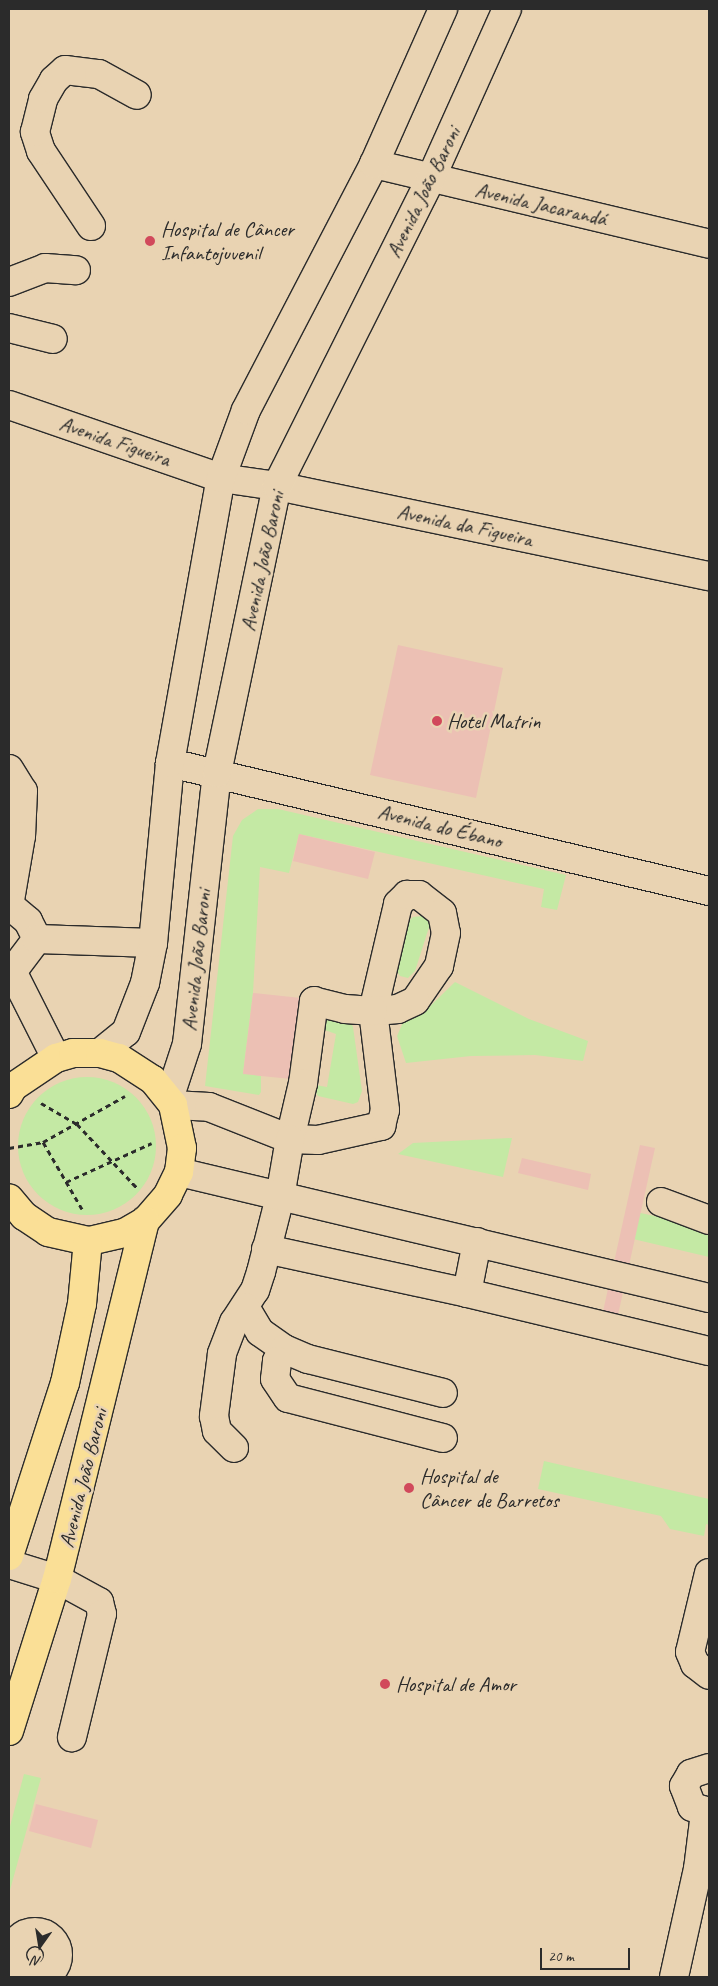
<!DOCTYPE html>
<meta charset="utf-8">
<style>
body{margin:0}
#map{position:relative;width:718px;height:1986px;overflow:hidden;background:#e9d3b2;font-family:Caveat,sans-serif}
div>[style]{position:absolute}
.green>*{inset:0;background:#c4e9a4}
.round{border-radius:50%}
.building>*{inset:0;background:#ecc0b4}
.path>*{height:3px;margin-top:-1.5px;transform-origin:0;background:repeating-linear-gradient(90deg,#2b2b2b 0 5px,transparent 0 9px)}
.roads{filter:drop-shadow(1px 0 #2b2b2b) drop-shadow(-1px 0 #2b2b2b) drop-shadow(0 1px #2b2b2b) drop-shadow(0 -1px #2b2b2b)}
.minor>*{height:28px;margin:-14px;padding:0 14px;transform-origin:14px;border-radius:14px;background:#e9d3b2}
.minor>.ring{margin:-14px;padding:0;box-sizing:content-box;background:none;border:28px solid #e9d3b2;border-radius:50%}
.major>*{height:28px;margin:-14px;padding:0 14px;transform-origin:14px;border-radius:14px;background:#fadf96}
.dots>*{width:14px;height:14px;translate:-50% -50%;box-sizing:border-box;border:2px solid #e9d3b2;border-radius:50%}
span{translate:-50% -50%;white-space:nowrap;text-align:center;line-height:1.15;-webkit-text-stroke:5px #e9d3b2;paint-order:stroke}
.street-label{font-size:21px;color:#2b2b2b}
.poi-label{font-size:21px;color:#2b2b2b}
.left{translate:0 -50%;text-align:left}
.frame{position:absolute;inset:0;border:10px solid #2b2b2b;pointer-events:none}
.north{position:absolute;left:15px;top:1921px;width:50px;height:50px;-webkit-text-stroke:4px #e9d3b2;paint-order:stroke;rotate:193deg;font-size:14px;font-weight:700;line-height:20px;text-align:center;color:#2b2b2b}
.north::after{content:'';display:block;margin:auto;width:18px;height:22px;background:#2b2b2b;clip-path:polygon(50% 0,100% 100%,50% 72%,0 100%)}
.scale{position:absolute;left:540px;top:1948px;width:90px;height:22px;box-sizing:border-box;border:2px solid #2b2b2b;border-top:0;padding-left:6px;font-size:15px;line-height:18px;white-space:nowrap;color:#2b2b2b;-webkit-text-stroke:4px #e9d3b2;paint-order:stroke}
</style>
<div id="map">
<div class="green">
<div style="clip-path:polygon(258px 809px,278px 809px,566px 875px,557px 910px,541px 907px,544px 889px,299px 834px,289px 873px,260px 867px,253px 993px,243px 1073px,261px 1076px,261px 1092px,259px 1095px,205px 1086px,233px 836px,242px 820px)"></div>
<div style="clip-path:polygon(422px 916px,431px 921px,415px 971px,408px 978px,400px 976px,397px 971px,406px 924px,413px 917px)"></div>
<div style="clip-path:polygon(455px 982px,529px 1019px,588px 1041px,583px 1061px,535px 1055px,471px 1056px,406px 1063px,397px 1036px,405px 1018px,424px 1012px)"></div>
<div style="clip-path:polygon(347px 1015px,353px 1027px,362px 1091px,358px 1102px,353px 1104px,318px 1096px,310px 1084px,327px 1087px,336px 1034px,319px 1028px,321px 1017px)"></div>
<div class="round" style="left:18px;top:1077px;width:138px;height:138px"></div>
<div style="clip-path:polygon(512px 1138px,503px 1177px,398px 1154px,413px 1143px)"></div>
<div style="clip-path:polygon(636px 1212px,709px 1228px,709px 1257px,629px 1238px)"></div>
<div style="clip-path:polygon(544px 1461px,709px 1499px,709px 1525px,706px 1524px,704px 1536px,670px 1529px,661px 1516px,538px 1489px)"></div>
<div style="clip-path:polygon(24px 1774px,41px 1778px,10px 1890px,9px 1830px)"></div>
</div>
<div class="building">
<div style="clip-path:polygon(398px 645px,503px 668px,476px 798px,370px 775px)"></div>
<div style="clip-path:polygon(299px 834px,375px 852px,368px 879px,293px 861px)"></div>
<div style="clip-path:polygon(253px 993px,301px 998px,291px 1079px,243px 1074px)"></div>
<div style="clip-path:polygon(640px 1145px,655px 1148px,612px 1342px,573px 1334px,576px 1320px,600px 1325px)"></div>
<div style="clip-path:polygon(522px 1158px,591px 1174px,588px 1190px,518px 1173px)"></div>
<div style="clip-path:polygon(36px 1804px,98px 1820px,91px 1848px,29px 1831px)"></div>
</div>
<div class="path">
<div style="left:41px;top:1103px;width:42px;rotate:30.3deg"></div>
<div style="left:77px;top:1124px;width:88px;rotate:46.8deg"></div>
<div style="left:9px;top:1148px;width:35px;rotate:-10deg"></div>
<div style="left:66px;top:1182px;width:94px;rotate:-24.4deg"></div>
<div style="left:82px;top:1209px;width:78px;rotate:-120.2deg"></div>
<div style="left:43px;top:1142px;width:94px;rotate:-29.3deg"></div>
</div>
<div class="roads">
<div class="minor">
<div style="left:374px;top:164px;width:344px;rotate:13.4deg"></div>
<div style="left:91px;top:226px;width:90px;rotate:-123.7deg"></div>
<div style="left:41px;top:151px;width:20px;rotate:-108deg"></div>
<div style="left:35px;top:132px;width:34px;rotate:-76deg"></div>
<div style="left:43px;top:99px;width:22px;rotate:-60deg"></div>
<div style="left:54px;top:80px;width:15px;rotate:-42deg"></div>
<div style="left:65px;top:70px;width:34px;rotate:7deg"></div>
<div style="left:99px;top:74px;width:43px;rotate:28.9deg"></div>
<div style="left:9px;top:282px;width:39px;rotate:-21deg"></div>
<div style="left:45px;top:268px;width:31px;rotate:4deg"></div>
<div style="left:9px;top:328px;width:45px;rotate:14deg"></div>
<div style="left:9px;top:405px;width:224px;rotate:19deg"></div>
<div style="left:221px;top:478px;width:57px;rotate:8.1deg"></div>
<div style="left:277px;top:486px;width:441px;rotate:11.8deg"></div>
<div style="left:170px;top:763px;width:554px;rotate:13.36deg"></div>
<div style="left:9px;top:769px;width:26px;rotate:58deg"></div>
<div style="left:23px;top:791px;width:45px;rotate:92.5deg"></div>
<div style="left:21px;top:836px;width:71px;rotate:99.7deg"></div>
<div style="left:9px;top:905px;width:25px;rotate:40deg"></div>
<div style="left:28px;top:921px;width:20px;rotate:63deg"></div>
<div style="left:13px;top:973px;width:95px;rotate:63.2deg"></div>
<div style="left:9px;top:976px;width:46px;rotate:-52.9deg"></div>
<div style="left:37px;top:939px;width:116px;rotate:2deg"></div>
<div style="left:100px;top:1053px;width:33px;rotate:-39deg"></div>
<div style="left:126px;top:1032px;width:53px;rotate:-68.8deg"></div>
<div style="left:145px;top:983px;width:41px;rotate:-78.7deg"></div>
<div style="left:153px;top:943px;width:181px;rotate:-84.6deg"></div>
<div style="left:170px;top:763px;width:290px;rotate:-79.9deg"></div>
<div style="left:221px;top:478px;width:72px;rotate:-69.8deg"></div>
<div style="left:246px;top:410px;width:277px;rotate:-62.5deg"></div>
<div style="left:374px;top:164px;width:170px;rotate:-66deg"></div>
<div style="left:169px;top:1099px;width:58px;rotate:-71.9deg"></div>
<div style="left:187px;top:1044px;width:273px;rotate:-83.7deg"></div>
<div style="left:217px;top:773px;width:293px;rotate:-78.2deg"></div>
<div style="left:277px;top:486px;width:344px;rotate:-63.4deg"></div>
<div style="left:431px;top:178px;width:185px;rotate:-65.8deg"></div>
<div style="left:173px;top:1105px;width:36px;rotate:3deg"></div>
<div style="left:209px;top:1107px;width:87px;rotate:21.6deg"></div>
<div style="left:290px;top:1139px;width:28px;rotate:2deg"></div>
<div style="left:318px;top:1140px;width:65px;rotate:-12.5deg"></div>
<div style="left:381px;top:1126px;width:16px;rotate:-76deg"></div>
<div style="left:385px;top:1110px;width:100px;rotate:-96.9deg"></div>
<div style="left:373px;top:1011px;width:110px;rotate:-76.8deg"></div>
<div style="left:398px;top:904px;width:13px;rotate:-45deg"></div>
<div style="left:407px;top:895px;width:12px"></div>
<div style="left:419px;top:895px;width:29px;rotate:38deg"></div>
<div style="left:442px;top:913px;width:20px;rotate:79deg"></div>
<div style="left:446px;top:933px;width:34px;rotate:102deg"></div>
<div style="left:439px;top:966px;width:42px;rotate:124.4deg"></div>
<div style="left:415px;top:1001px;width:19px;rotate:155deg"></div>
<div style="left:398px;top:1009px;width:25px;rotate:175deg"></div>
<div style="left:373px;top:1011px;width:28px;rotate:-176deg"></div>
<div style="left:345px;top:1009px;width:32px;rotate:-166deg"></div>
<div style="left:314px;top:1001px;width:83px;rotate:97.6deg"></div>
<div style="left:303px;top:1083px;width:57px;rotate:103.1deg"></div>
<div style="left:290px;top:1139px;width:59px;rotate:99.8deg"></div>
<div style="left:280px;top:1197px;width:77px;rotate:104.2deg"></div>
<div style="left:261px;top:1272px;width:19px;rotate:108deg"></div>
<div style="left:255px;top:1290px;width:38px;rotate:123deg"></div>
<div style="left:234px;top:1322px;width:34px;rotate:111deg"></div>
<div style="left:222px;top:1354px;width:63px;rotate:97.4deg"></div>
<div style="left:214px;top:1416px;width:15px;rotate:79deg"></div>
<div style="left:217px;top:1431px;width:24px;rotate:45deg"></div>
<div style="left:179px;top:1172px;width:545px;rotate:13.37deg"></div>
<div style="left:661px;top:1202px;width:51px;rotate:20.6deg"></div>
<div style="left:477px;top:1242px;width:52px;rotate:101.1deg"></div>
<div style="left:467px;top:1293px;width:249px;rotate:13.5deg"></div>
<div style="left:266px;top:1249px;width:206px;rotate:12.3deg"></div>
<div style="left:245px;top:1307px;width:29px;rotate:59deg"></div>
<div style="left:260px;top:1332px;width:29px;rotate:35deg"></div>
<div style="left:284px;top:1349px;width:26px;rotate:23deg"></div>
<div style="left:308px;top:1359px;width:139px;rotate:14.1deg"></div>
<div style="left:284px;top:1349px;width:14px;rotate:120deg"></div>
<div style="left:277px;top:1361px;width:18px;rotate:96deg"></div>
<div style="left:275px;top:1379px;width:23px;rotate:56deg"></div>
<div style="left:288px;top:1398px;width:160px;rotate:14.5deg"></div>
<div style="left:9px;top:1564px;width:50px;rotate:17.4deg"></div>
<div style="left:57px;top:1579px;width:48px;rotate:28.7deg"></div>
<div style="left:99px;top:1602px;width:12px;rotate:76deg"></div>
<div style="left:102px;top:1614px;width:127px;rotate:103.7deg"></div>
<div style="left:709px;top:1573px;width:81px;rotate:103.5deg"></div>
<div style="left:690px;top:1652px;width:13px;rotate:67deg"></div>
<div style="left:695px;top:1664px;width:18px;rotate:38deg"></div>
<div style="left:709px;top:1768px;width:19px;rotate:162deg"></div>
<div style="left:691px;top:1774px;width:14px;rotate:120deg"></div>
<div style="left:684px;top:1786px;width:22px;rotate:69deg"></div>
<div style="left:692px;top:1807px;width:18px;rotate:16deg"></div>
<div class="ring" style="left:12px;top:1932px;width:18px;height:18px"></div>
<div style="left:674px;top:1977px;width:111px;rotate:-77.5deg"></div>
<div style="left:698px;top:1869px;width:56px;rotate:-82.9deg"></div>
</div>
<div class="major">
<div style="left:9px;top:1094px;width:8px;rotate:-60deg"></div>
<div style="left:13px;top:1087px;width:52px;rotate:-34deg"></div>
<div style="left:56px;top:1058px;width:18px;rotate:-16deg"></div>
<div style="left:73px;top:1053px;width:27px"></div>
<div style="left:100px;top:1053px;width:20px;rotate:15deg"></div>
<div style="left:119px;top:1058px;width:40px;rotate:32.9deg"></div>
<div style="left:153px;top:1080px;width:32px;rotate:51deg"></div>
<div style="left:173px;top:1105px;width:44px;rotate:78.2deg"></div>
<div style="left:182px;top:1148px;width:24px;rotate:97deg"></div>
<div style="left:179px;top:1172px;width:25px;rotate:116deg"></div>
<div style="left:168px;top:1195px;width:35px;rotate:131deg"></div>
<div style="left:145px;top:1221px;width:24px;rotate:150deg"></div>
<div style="left:124px;top:1233px;width:37px;rotate:167deg"></div>
<div style="left:88px;top:1241px;width:41px;rotate:-167.3deg"></div>
<div style="left:48px;top:1232px;width:29px;rotate:-146deg"></div>
<div style="left:24px;top:1216px;width:23px;rotate:-130deg"></div>
<div style="left:9px;top:1556px;width:182px;rotate:-72.1deg"></div>
<div style="left:65px;top:1383px;width:81px;rotate:-77.9deg"></div>
<div style="left:82px;top:1304px;width:63px;rotate:-84.6deg"></div>
<div style="left:9px;top:1731px;width:159px;rotate:-72.5deg"></div>
<div style="left:57px;top:1579px;width:369px;rotate:-76.2deg"></div>
</div>
</div>
<div class="dots">
<div style="left:150px;top:241px;background:#d1495b"></div>
<div style="left:437px;top:721px;background:#d1495b"></div>
<div style="left:409px;top:1488px;background:#d1495b"></div>
<div style="left:385px;top:1684px;background:#d1495b"></div>
</div>
<div class="street-label">
<span style="left:423px;top:192px;rotate:-64deg">Avenida João Baroni</span>
<span style="left:541px;top:204px;rotate:13deg">Avenida Jacarandá</span>
<span style="left:115px;top:441px;rotate:19deg">Avenida Figueira</span>
<span style="left:465px;top:525px;rotate:12deg">Avenida da Figueira</span>
<span style="left:262px;top:561px;rotate:-78deg">Avenida João Baroni</span>
<span style="left:440px;top:826px;rotate:14deg">Avenida do Ébano</span>
<span style="left:196px;top:960px;rotate:-84deg">Avenida João Baroni</span>
<span style="left:83px;top:1478px;rotate:-76deg">Avenida João Baroni</span>
</div>
<div class="poi-label">
<span class="left" style="left:161px;top:241px">Hospital de Câncer<br>Infantojuvenil</span>
<span class="left" style="left:447px;top:721px">Hotel Matrin</span>
<span class="left" style="left:420px;top:1488px">Hospital de<br>Câncer de Barretos</span>
<span class="left" style="left:396px;top:1684px">Hospital de Amor</span>
</div>
<div class="frame"></div>
<div class="north">N</div>
<div class="scale">20 m</div>
</div>
